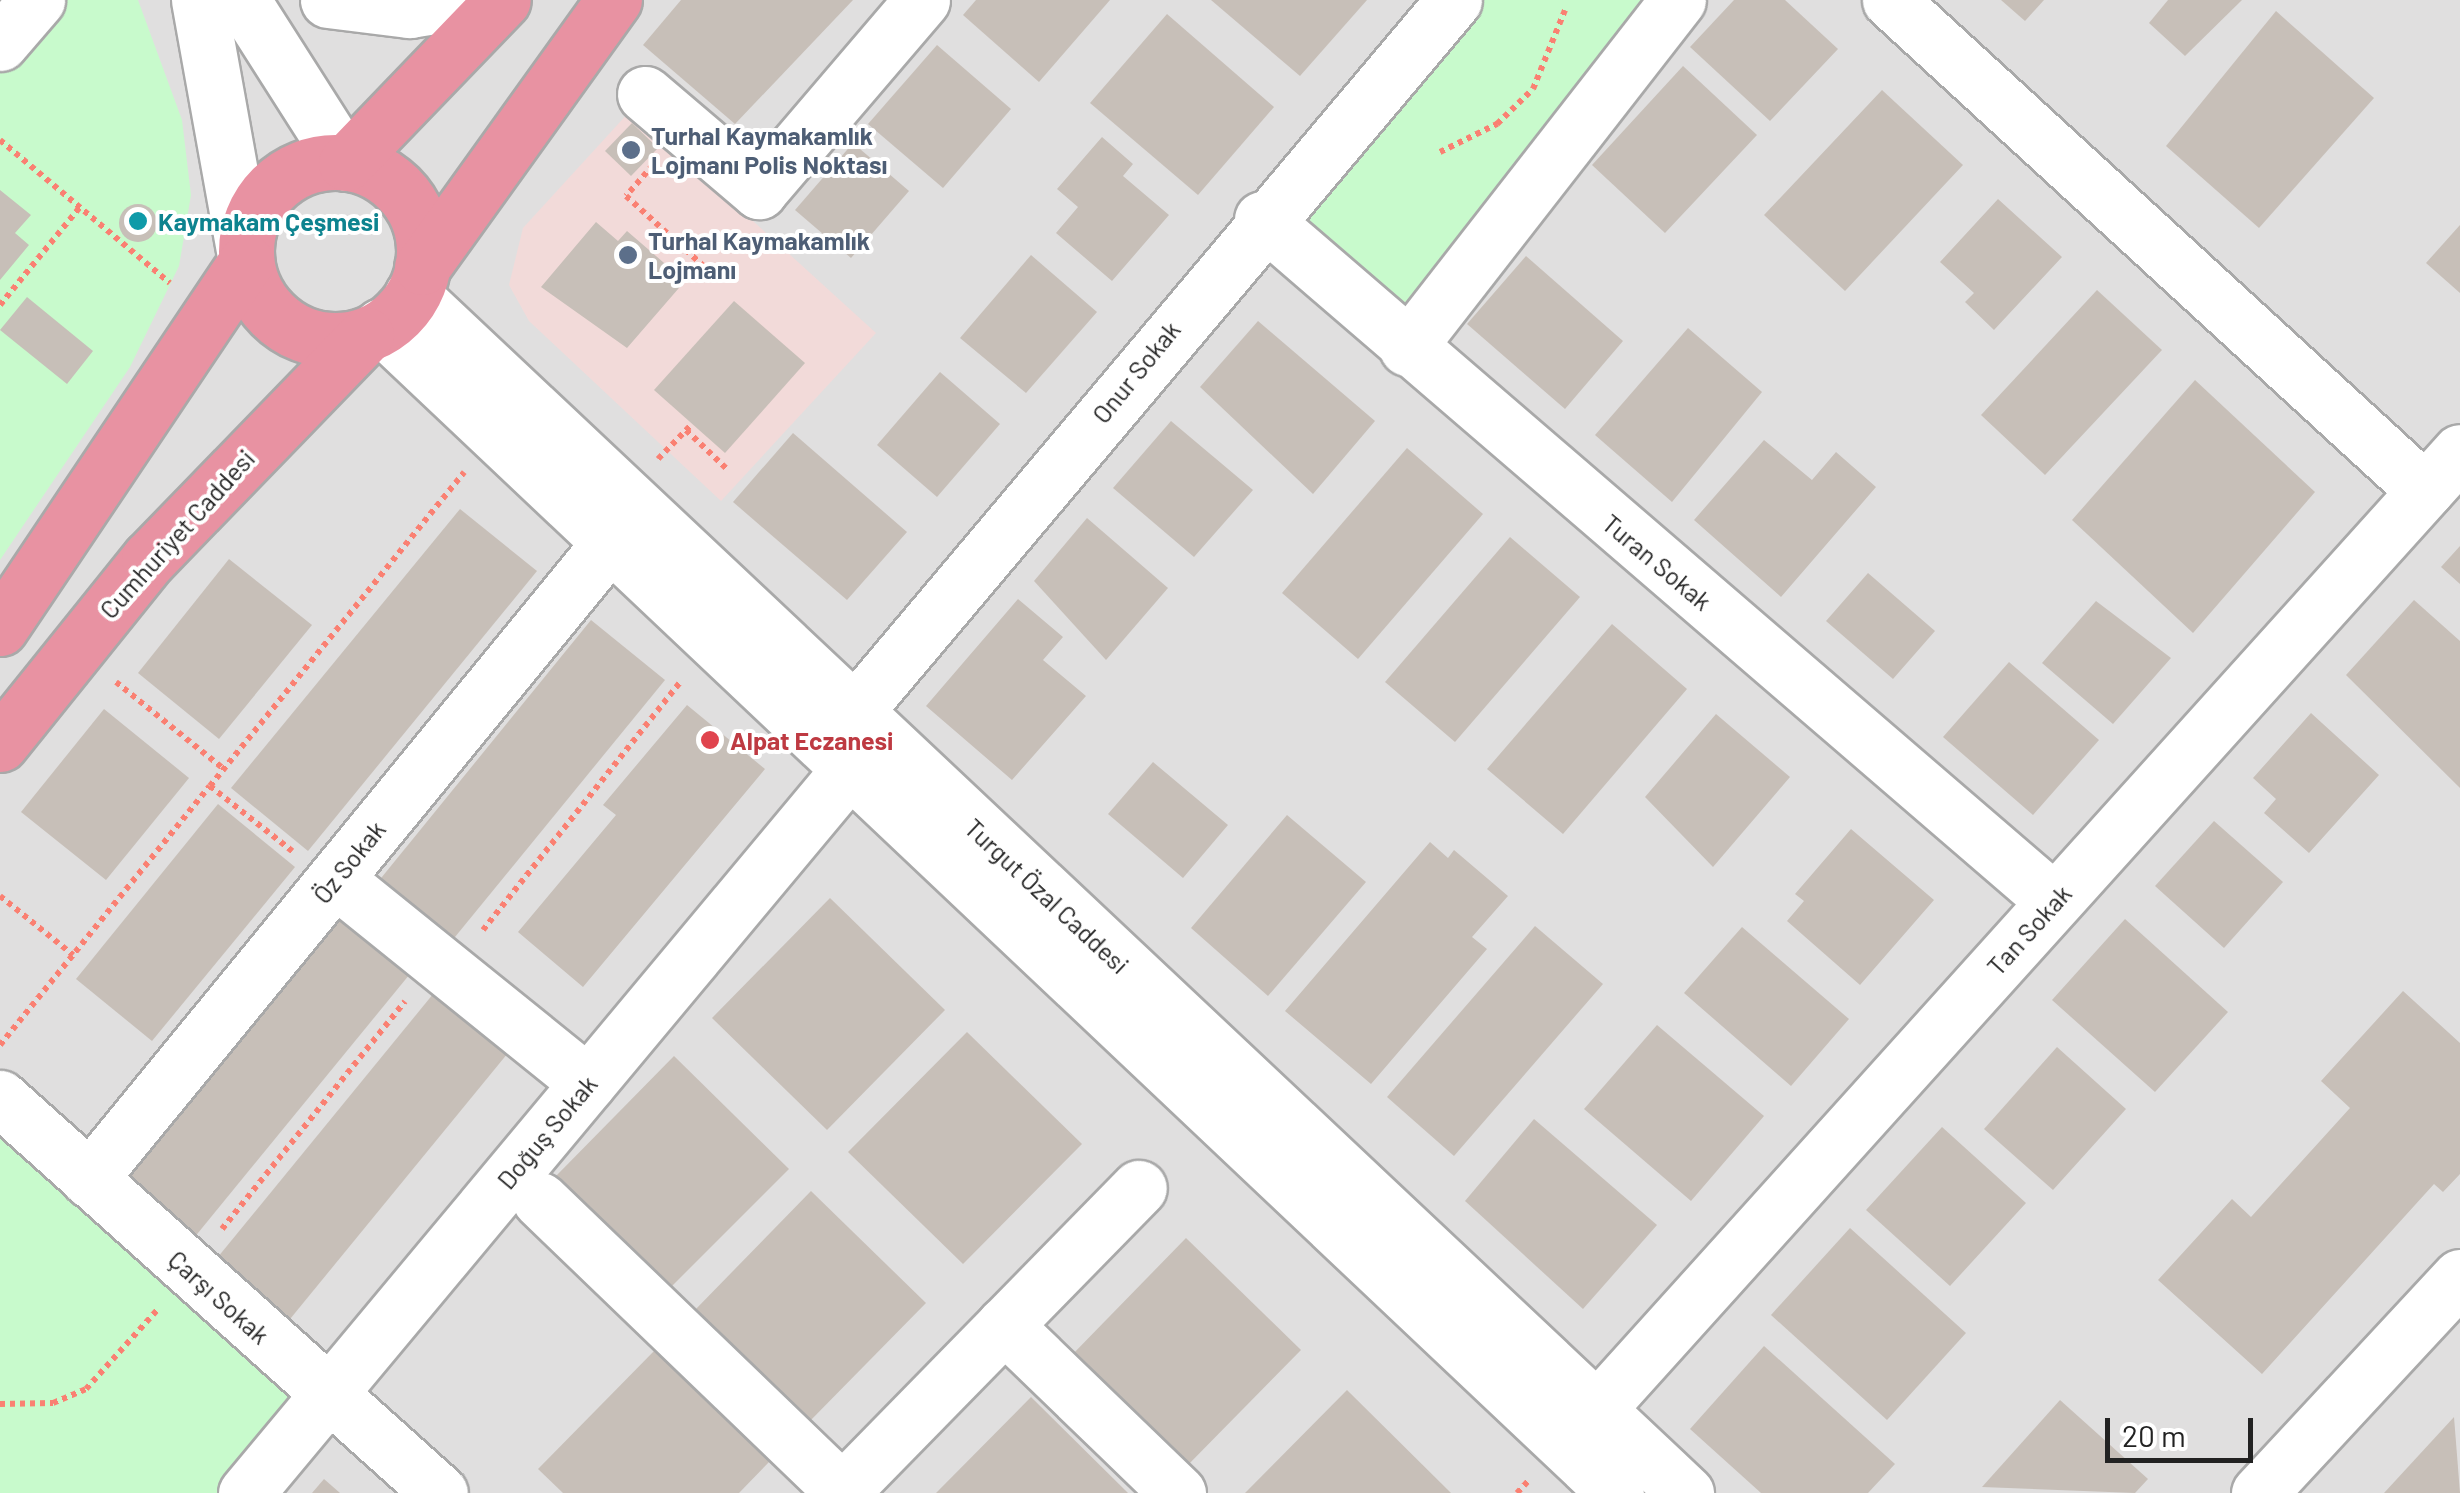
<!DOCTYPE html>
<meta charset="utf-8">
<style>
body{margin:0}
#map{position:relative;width:2460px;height:1493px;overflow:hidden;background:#f2efe9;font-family:Barlow,sans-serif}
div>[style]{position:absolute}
.residential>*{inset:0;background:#e0dfdf}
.commercial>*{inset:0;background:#f2dad9}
.park>*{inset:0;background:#c8facc}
.building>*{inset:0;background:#c7bfb8}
.round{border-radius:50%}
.path>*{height:6px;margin-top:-3px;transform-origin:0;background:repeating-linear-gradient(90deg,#fa8072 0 5px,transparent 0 10px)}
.roads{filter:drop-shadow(2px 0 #a9a9a9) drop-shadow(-2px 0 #a9a9a9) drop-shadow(0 2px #a9a9a9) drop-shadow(0 -2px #a9a9a9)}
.minor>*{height:55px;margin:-27.5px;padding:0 27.5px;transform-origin:27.5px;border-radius:27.5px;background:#fff}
.highway>*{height:55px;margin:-27.5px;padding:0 27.5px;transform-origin:27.5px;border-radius:27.5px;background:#e892a2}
.highway>.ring{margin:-27.5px;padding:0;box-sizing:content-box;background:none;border:55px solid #e892a2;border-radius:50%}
.dots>*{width:28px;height:28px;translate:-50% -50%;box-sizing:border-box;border:5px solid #fff;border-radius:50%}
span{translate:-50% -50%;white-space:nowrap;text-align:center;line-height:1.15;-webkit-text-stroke:8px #fff;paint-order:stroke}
.service-label{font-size:25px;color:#4e5e75;font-weight:700}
.left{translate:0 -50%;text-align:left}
.culture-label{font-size:25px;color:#0d838f;font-weight:700}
.street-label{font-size:25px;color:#222}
.health-label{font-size:25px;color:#be3a42;font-weight:700}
.scale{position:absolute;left:2105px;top:1418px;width:148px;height:45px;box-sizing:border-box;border:5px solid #222;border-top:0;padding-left:12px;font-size:30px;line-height:35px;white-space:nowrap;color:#222;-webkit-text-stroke:8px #fff;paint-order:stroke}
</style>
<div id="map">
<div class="residential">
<div style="clip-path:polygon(0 0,2460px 0,2460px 1493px,0 1493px)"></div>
</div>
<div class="commercial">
<div style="clip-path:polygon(631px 110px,876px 333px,721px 501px,529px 321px,509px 285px,523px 228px)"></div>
</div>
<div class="park">
<div style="clip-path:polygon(37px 0,138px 0,182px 120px,191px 195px,179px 266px,130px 367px,0 560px,0 43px)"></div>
<div style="clip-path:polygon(1454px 0,1678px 0,1407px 348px,1262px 219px)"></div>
<div style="clip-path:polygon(0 1098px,329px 1394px,246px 1493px,0 1493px)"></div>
</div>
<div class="building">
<div style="clip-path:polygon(681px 0,853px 0,735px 124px,643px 45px)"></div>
<div style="clip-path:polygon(976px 0,1110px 0,1039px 82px,963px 15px)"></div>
<div style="clip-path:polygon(1211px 0,1367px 0,1300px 76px)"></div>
<div style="clip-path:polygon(1734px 0,1785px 0,1838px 49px,1770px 121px,1690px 47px)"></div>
<div style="clip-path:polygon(2001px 0,2044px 0,2025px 21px)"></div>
<div style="clip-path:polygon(2168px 0,2242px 0,2185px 56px,2149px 23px)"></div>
<div style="clip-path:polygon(2276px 11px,2374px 98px,2259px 228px,2166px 146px)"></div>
<div style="clip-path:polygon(1167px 14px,1274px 107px,1198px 195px,1090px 103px)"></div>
<div style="clip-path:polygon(937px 45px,1011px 109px,943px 188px,868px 124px)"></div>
<div style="clip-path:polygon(1683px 66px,1757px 135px,1665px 233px,1592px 165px)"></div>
<div style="clip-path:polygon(1882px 90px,1963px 165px,1845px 291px,1764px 215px)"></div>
<div style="clip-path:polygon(632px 123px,658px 148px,631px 176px,605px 151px)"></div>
<div style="clip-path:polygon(1102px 137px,1133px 164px,1123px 176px,1169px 215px,1112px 281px,1056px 233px,1078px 207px,1057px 189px)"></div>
<div style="clip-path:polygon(853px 143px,909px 191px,851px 258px,795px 210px)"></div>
<div style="clip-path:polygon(0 190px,31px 215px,15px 233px,29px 245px,0 280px)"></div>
<div style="clip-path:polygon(1998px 199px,2062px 257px,1994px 330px,1965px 302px,1974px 293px,1940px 262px)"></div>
<div class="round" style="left:119px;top:204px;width:38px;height:38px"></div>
<div style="clip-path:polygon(596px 222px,618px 241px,627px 231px,685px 281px,627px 348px,541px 287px)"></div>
<div style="clip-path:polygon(2460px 225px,2460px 293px,2426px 263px)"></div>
<div style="clip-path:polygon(1031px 255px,1097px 312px,1026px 393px,960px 338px)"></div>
<div style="clip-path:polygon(1526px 256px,1623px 341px,1565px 409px,1467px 324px)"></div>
<div style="clip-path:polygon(2097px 290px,2162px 350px,2045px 475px,1981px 415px)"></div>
<div style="clip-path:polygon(27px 297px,93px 351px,67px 384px,0 330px)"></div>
<div style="clip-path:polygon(734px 301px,805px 363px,725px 453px,654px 390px)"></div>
<div style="clip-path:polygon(1258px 321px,1375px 421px,1313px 494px,1200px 387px)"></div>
<div style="clip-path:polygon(1688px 328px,1762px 392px,1672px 502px,1595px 435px)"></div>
<div style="clip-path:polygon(940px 372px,1000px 424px,937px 497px,877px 445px)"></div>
<div style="clip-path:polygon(2195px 380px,2315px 492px,2193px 633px,2072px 520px)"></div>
<div style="clip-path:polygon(1171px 421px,1253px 490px,1194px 557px,1113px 488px)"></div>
<div style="clip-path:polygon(793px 433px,907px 532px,847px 600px,733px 502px)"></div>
<div style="clip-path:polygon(1764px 440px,1812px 480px,1836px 452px,1876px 487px,1781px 597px,1694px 520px)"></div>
<div style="clip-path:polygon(1407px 448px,1483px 514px,1358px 659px,1282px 593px)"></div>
<div style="clip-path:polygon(460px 509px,537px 571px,308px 851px,231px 788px)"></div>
<div style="clip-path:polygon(1087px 518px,1168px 588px,1106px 660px,1034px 581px)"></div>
<div style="clip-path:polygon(1510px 537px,1580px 597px,1455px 742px,1385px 682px)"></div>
<div style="clip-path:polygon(2460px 546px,2460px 584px,2441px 567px)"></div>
<div style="clip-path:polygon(229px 559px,312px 625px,219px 739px,138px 673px)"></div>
<div style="clip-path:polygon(1868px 573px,1935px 631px,1893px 679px,1826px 621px)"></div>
<div style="clip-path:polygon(1018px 599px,1063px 637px,1043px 660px,1086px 696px,1012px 780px,926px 706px)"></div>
<div style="clip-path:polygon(2414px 600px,2460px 641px,2460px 788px,2346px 675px)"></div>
<div style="clip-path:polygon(2096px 601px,2171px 658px,2113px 724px,2042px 663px)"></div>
<div style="clip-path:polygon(591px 620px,665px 680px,446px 948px,373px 888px)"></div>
<div style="clip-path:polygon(1612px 624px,1687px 689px,1563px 834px,1487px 769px)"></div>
<div style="clip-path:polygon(2009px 662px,2099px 740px,2033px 815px,1943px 737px)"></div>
<div style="clip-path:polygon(687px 705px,765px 769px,583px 987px,518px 932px,616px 815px,603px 805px)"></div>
<div style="clip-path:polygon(104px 709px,189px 778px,106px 880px,21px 812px)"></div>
<div style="clip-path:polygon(2311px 713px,2379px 775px,2309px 853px,2264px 813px,2276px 799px,2253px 778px)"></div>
<div style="clip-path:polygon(1716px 714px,1790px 777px,1713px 867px,1645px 797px)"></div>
<div style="clip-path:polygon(1153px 762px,1228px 825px,1183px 878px,1108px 814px)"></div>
<div style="clip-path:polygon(218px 804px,295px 867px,152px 1041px,76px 979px)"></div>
<div style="clip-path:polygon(1287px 815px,1366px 882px,1268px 996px,1191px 928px)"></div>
<div style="clip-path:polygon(2214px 821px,2283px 882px,2224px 948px,2155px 886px)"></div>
<div style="clip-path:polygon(1851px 829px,1934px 900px,1860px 985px,1787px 921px,1804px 901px,1795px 894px)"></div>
<div style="clip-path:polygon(1430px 842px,1448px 858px,1454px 850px,1508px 896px,1472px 937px,1487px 949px,1371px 1084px,1285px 1011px)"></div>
<div style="clip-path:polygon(830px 898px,945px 1010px,827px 1130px,712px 1018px)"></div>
<div style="clip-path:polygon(340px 909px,414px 969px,189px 1244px,115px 1184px)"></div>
<div style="clip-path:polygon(2125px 919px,2228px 1012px,2155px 1092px,2052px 1000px)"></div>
<div style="clip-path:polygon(1535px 926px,1603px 984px,1454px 1156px,1387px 1097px)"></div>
<div style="clip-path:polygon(1742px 927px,1849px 1019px,1791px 1086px,1684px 993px)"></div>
<div style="clip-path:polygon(438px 988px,512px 1048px,286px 1324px,213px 1263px)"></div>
<div style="clip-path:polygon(2403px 991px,2460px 1043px,2460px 1174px,2443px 1192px,2434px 1184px,2262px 1374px,2158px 1280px,2232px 1199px,2251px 1217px,2350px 1108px,2321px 1081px)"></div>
<div style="clip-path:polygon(1657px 1025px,1764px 1116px,1691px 1201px,1584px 1109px)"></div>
<div style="clip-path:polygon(967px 1032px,1082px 1144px,963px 1264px,848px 1152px)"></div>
<div style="clip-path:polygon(2057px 1047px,2126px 1109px,2053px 1190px,1984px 1129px)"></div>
<div style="clip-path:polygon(674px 1056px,789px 1169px,670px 1288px,556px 1176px)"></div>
<div style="clip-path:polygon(1534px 1119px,1657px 1225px,1583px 1309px,1465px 1201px)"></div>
<div style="clip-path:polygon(1942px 1127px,2026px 1203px,1950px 1286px,1866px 1210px)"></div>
<div style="clip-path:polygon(811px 1191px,926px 1303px,808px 1423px,694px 1311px)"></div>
<div style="clip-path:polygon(1850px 1228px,1966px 1333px,1887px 1420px,1771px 1315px)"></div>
<div style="clip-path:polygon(1186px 1238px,1301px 1350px,1183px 1470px,1069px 1358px)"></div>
<div style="clip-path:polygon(1764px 1346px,1895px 1464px,1868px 1493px,1761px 1493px,1690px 1429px)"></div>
<div style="clip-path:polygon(656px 1349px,770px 1461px,739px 1493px,563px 1493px,538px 1469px)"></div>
<div style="clip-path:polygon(1347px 1390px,1451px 1493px,1245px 1493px)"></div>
<div style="clip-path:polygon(1031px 1397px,1128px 1493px,936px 1493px)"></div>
<div style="clip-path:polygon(2060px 1400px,2148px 1479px,2135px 1493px,1982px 1487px)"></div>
<div style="clip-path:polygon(2454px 1417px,2460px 1493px,2384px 1493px)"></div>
<div style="clip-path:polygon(324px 1479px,340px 1493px,312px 1493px)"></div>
</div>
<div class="path">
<div style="left:0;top:140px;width:222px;rotate:40.1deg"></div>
<div style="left:1440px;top:152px;width:64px;rotate:-26.2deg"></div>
<div style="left:1497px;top:124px;width:50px;rotate:-44.2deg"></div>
<div style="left:1533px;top:89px;width:85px;rotate:-67.9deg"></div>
<div style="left:653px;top:165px;width:41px;rotate:131.1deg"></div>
<div style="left:626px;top:196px;width:112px;rotate:42.1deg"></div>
<div style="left:0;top:305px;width:127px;rotate:-50.8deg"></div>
<div style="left:686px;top:430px;width:57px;rotate:43.6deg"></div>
<div style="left:658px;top:459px;width:49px;rotate:-45.8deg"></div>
<div style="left:116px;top:682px;width:139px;rotate:38.9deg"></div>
<div style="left:210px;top:786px;width:404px;rotate:-51deg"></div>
<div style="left:0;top:896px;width:94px;rotate:38.9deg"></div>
<div style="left:483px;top:930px;width:317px;rotate:-51.5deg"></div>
<div style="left:0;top:1045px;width:333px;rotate:-51deg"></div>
<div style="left:210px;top:786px;width:105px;rotate:38.4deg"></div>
<div style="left:222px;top:1229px;width:292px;rotate:-51.2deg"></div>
<div style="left:0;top:1404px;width:53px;rotate:-1.1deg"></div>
<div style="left:53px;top:1403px;width:36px;rotate:-23deg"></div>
<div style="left:86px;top:1389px;width:108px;rotate:-48deg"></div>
<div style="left:1517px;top:1493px;width:16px;rotate:-47deg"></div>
</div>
<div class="roads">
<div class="minor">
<div style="left:199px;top:0;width:266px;rotate:79.8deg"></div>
<div style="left:242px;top:0;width:193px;rotate:57.5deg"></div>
<div style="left:328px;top:0;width:83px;rotate:7deg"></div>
<div style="left:410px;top:10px;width:62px;rotate:-9.3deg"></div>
<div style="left:1890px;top:0;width:726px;rotate:42.54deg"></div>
<div style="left:0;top:43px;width:57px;rotate:-49.3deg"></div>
<div style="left:645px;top:94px;width:150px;rotate:40.4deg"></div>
<div style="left:759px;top:191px;width:251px;rotate:-49.5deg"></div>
<div style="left:1262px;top:219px;width:1045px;rotate:40.73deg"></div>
<div style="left:412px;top:295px;width:1749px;rotate:43.24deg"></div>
<div style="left:381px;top:326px;width:1699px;rotate:43.38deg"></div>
<div style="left:1407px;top:348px;width:441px;rotate:-52.1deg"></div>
<div style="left:829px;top:742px;width:970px;rotate:-49.89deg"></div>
<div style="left:335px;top:879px;width:325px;rotate:38.9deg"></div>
<div style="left:0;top:1098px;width:591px;rotate:41.92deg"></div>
<div style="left:89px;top:1179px;width:821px;rotate:-50.69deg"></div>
<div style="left:540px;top:1200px;width:419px;rotate:43.9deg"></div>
<div style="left:1004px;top:1325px;width:242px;rotate:44deg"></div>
<div style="left:1598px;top:1408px;width:1287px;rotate:-47.96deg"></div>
<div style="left:246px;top:1493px;width:940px;rotate:-50.18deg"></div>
<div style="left:840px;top:1493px;width:427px;rotate:-45.6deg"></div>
<div style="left:2259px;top:1493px;width:295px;rotate:-47.1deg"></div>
</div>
<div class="highway">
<div class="ring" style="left:246px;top:162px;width:123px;height:123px"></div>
<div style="left:346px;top:163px;width:226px;rotate:-46.1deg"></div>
<div style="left:422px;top:267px;width:329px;rotate:-54.3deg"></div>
<div style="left:0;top:628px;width:441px;rotate:-56.1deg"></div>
<div style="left:0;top:744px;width:238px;rotate:-51.2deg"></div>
<div style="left:149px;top:559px;width:312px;rotate:-45.9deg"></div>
</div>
</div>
<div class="dots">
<div style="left:631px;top:150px;background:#5c6f8a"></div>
<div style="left:138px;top:221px;background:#0f9aa8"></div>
<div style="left:628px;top:255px;background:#5c6f8a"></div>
<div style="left:710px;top:740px;background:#e0444e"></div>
</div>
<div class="service-label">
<span class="left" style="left:651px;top:150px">Turhal Kaymakamlık<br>Lojmanı Polis Noktası</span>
<span class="left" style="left:648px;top:255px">Turhal Kaymakamlık<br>Lojmanı</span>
</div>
<div class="culture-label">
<span class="left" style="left:158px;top:221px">Kaymakam Çeşmesi</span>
</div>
<div class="street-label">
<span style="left:1136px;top:372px;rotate:-51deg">Onur Sokak</span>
<span style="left:177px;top:534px;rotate:-48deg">Cumhuriyet Caddesi</span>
<span style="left:1657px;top:562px;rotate:40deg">Turan Sokak</span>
<span style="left:349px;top:862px;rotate:-51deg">Öz Sokak</span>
<span style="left:1047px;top:896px;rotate:43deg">Turgut Özal Caddesi</span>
<span style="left:2029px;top:930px;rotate:-48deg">Tan Sokak</span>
<span style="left:547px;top:1132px;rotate:-50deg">Doğuş Sokak</span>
<span style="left:219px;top:1297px;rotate:42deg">Çarşı Sokak</span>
</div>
<div class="health-label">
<span class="left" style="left:730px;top:740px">Alpat Eczanesi</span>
</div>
<div class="scale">20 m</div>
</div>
